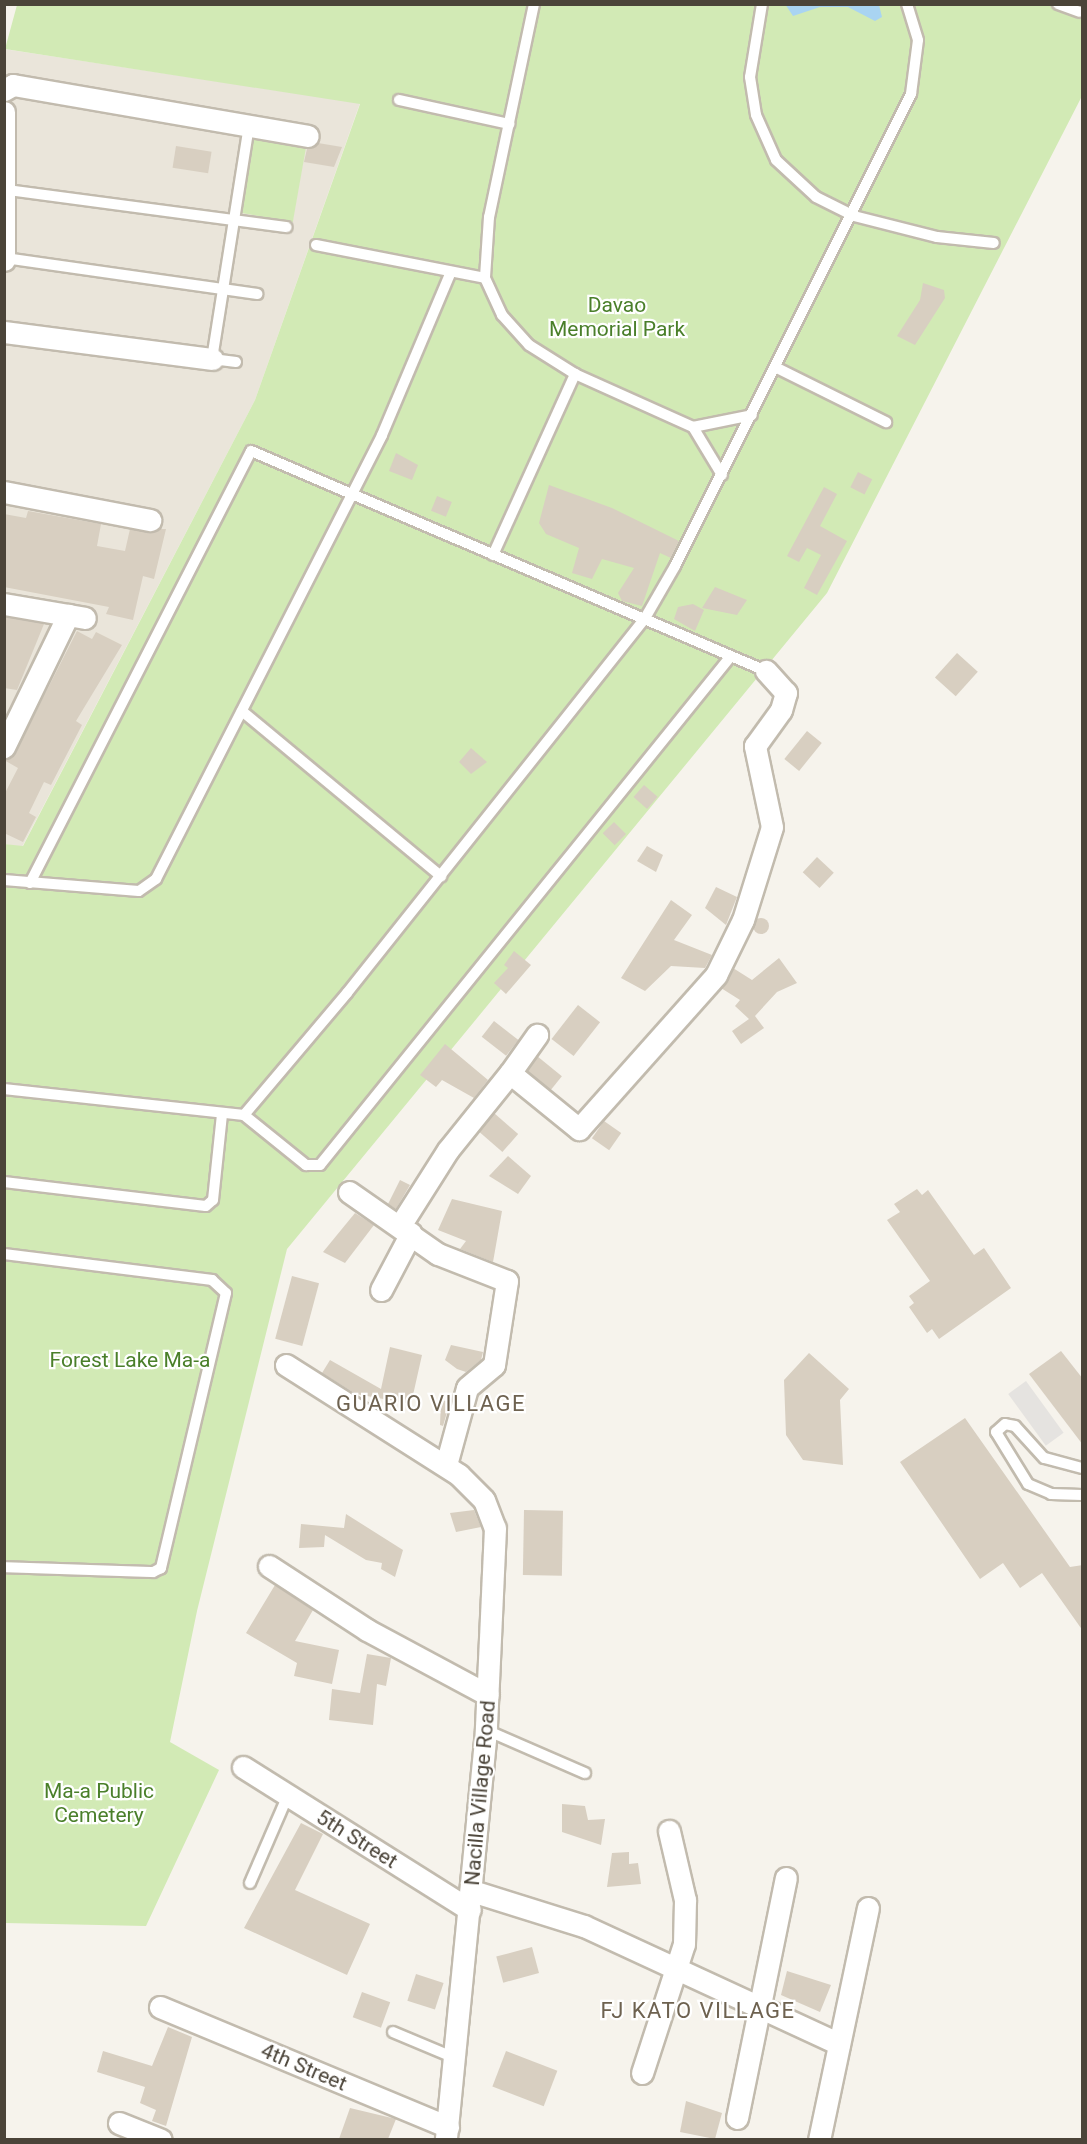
<!DOCTYPE html>
<style>
body{margin:0}
#map{position:relative;width:1087px;height:2144px;overflow:hidden;background:#f6f3ec;font-family:Roboto,sans-serif}
div>[style]{position:absolute}
[style*='--x']{left:calc(var(--x)*1px);top:calc(var(--y)*1px);width:calc(var(--w)*1px);rotate:calc(var(--a)*1deg)}
.residential>*{inset:0;background:#eae5da}
.green>*{inset:0;background:#d2eab5;transform-origin:0 0}
.parking>*{inset:0;background:#e5e3e0;transform-origin:0 0}
.water>*{inset:0;background:#a9d4f2}
.building>*{inset:0;background:#d8cfc1;transform-origin:0 0}
.round{border-radius:50%}
.roads{filter:drop-shadow(2px 0 #c2bbae) drop-shadow(-2px 0 #c2bbae) drop-shadow(0 2px #c2bbae) drop-shadow(0 -2px #c2bbae)}
.lane>*{height:10px;margin:-5px;padding:0 5px;transform-origin:5px;border-radius:5px;background:#fff}
.street>*{height:21px;margin:-10.5px;padding:0 10.5px;transform-origin:10.5px;border-radius:10.5px;background:#fff}
span{translate:-50% -50%;white-space:nowrap;text-align:center;line-height:1.15;-webkit-text-stroke:4.5px #fff;paint-order:stroke}
.park-label{font-size:21px;color:#4a7f2a}
.street-label{font-size:21px;color:#4b4439}
.neighbourhood-label{font-size:22px;color:#6e6250;letter-spacing:1.5px}
.frame{position:absolute;inset:0;border:6px solid #4b4439;pointer-events:none}
</style>
<div id="map">
<div class="residential">
<div style="clip-path:polygon(4px 49px,360px 103px,255px 400px,22px 847px,4px 844px)"></div>
</div>
<div class="green">
<div style="clip-path:polygon(17px 5px,1082px 5px,1082px 96px,827px 593px,287px 1249px,197px 1611px,170px 1742px,219px 1770px,146px 1926px,5px 1923px,4px 844px,23px 846px,255px 400px,360px 104px,5px 49px)"></div>
<div style="left:254px;top:137px;width:53px;height:77px;rotate:10deg"></div>
</div>
<div class="parking">
<div style="left:1026px;top:1381px;width:64px;height:22px;rotate:54deg"></div>
</div>
<div class="water">
<div style="clip-path:polygon(785px 4px,879px 5px,882px 17px,875px 21px,848px 7px,820px 7px,793px 16px)"></div>
</div>
<div class="building">
<div style="clip-path:polygon(318px 143px,342px 147px,334px 167px,304px 162px,307px 149px)"></div>
<div style="left:176px;top:146px;width:36px;height:22px;rotate:9deg"></div>
<div style="clip-path:polygon(923px 283px,944px 290px,945px 298px,915px 345px,897px 336px,920px 300px)"></div>
<div style="clip-path:polygon(396px 453px,418px 465px,412px 480px,389px 471px)"></div>
<div style="left:858px;top:472px;width:16px;height:17px;rotate:27deg"></div>
<div style="clip-path:polygon(549px 485px,612px 508px,679px 541px,671px 558px,660px 553px,642px 606px,622px 601px,618px 593px,634px 568px,602px 559px,592px 579px,572px 573px,579px 548px,546px 534px,539px 523px)"></div>
<div style="clip-path:polygon(824px 487px,837px 494px,820px 526px,847px 541px,817px 595px,804px 588px,821px 555px,807px 548px,799px 562px,787px 556px)"></div>
<div style="left:437px;top:496px;width:16px;height:16px;rotate:22deg"></div>
<div style="clip-path:polygon(28px 511px,101px 524px,97px 546px,125px 551px,130px 529px,166px 529px,154px 579px,143px 576px,133px 620px,106px 614px,109px 607px,4px 587px,4px 514px,26px 518px)"></div>
<div style="clip-path:polygon(715px 587px,747px 600px,737px 615px,702px 608px)"></div>
<div style="clip-path:polygon(693px 604px,704px 610px,695px 631px,674px 619px,678px 607px)"></div>
<div style="clip-path:polygon(4px 617px,44px 624px,17px 690px,4px 688px)"></div>
<div style="clip-path:polygon(77px 631px,92px 639px,96px 632px,122px 645px,76px 721px,82px 725px,51px 785px,44px 782px,29px 813px,36px 817px,23px 842px,4px 833px,4px 795px,18px 768px,4px 760px,15px 753px)"></div>
<div style="left:957px;top:653px;width:28px;height:33px;rotate:42deg"></div>
<div style="left:807px;top:731px;width:19px;height:36px;rotate:39deg"></div>
<div style="clip-path:polygon(471px 748px,487px 762px,471px 774px,459px 762px)"></div>
<div style="left:644px;top:785px;width:18px;height:16px;rotate:41deg"></div>
<div style="left:614px;top:822px;width:17px;height:16px;rotate:45deg"></div>
<div style="clip-path:polygon(647px 846px,663px 855px,656px 872px,637px 861px)"></div>
<div style="left:817px;top:857px;width:23px;height:21px;rotate:43deg"></div>
<div style="clip-path:polygon(716px 887px,737px 897px,726px 925px,705px 908px)"></div>
<div style="clip-path:polygon(671px 900px,692px 915px,674px 940px,712px 955px,705px 968px,671px 966px,645px 991px,621px 978px)"></div>
<div class="round" style="left:753px;top:918px;width:16px;height:16px"></div>
<div style="clip-path:polygon(514px 951px,531px 965px,506px 994px,494px 983px,508px 968px,504px 965px)"></div>
<div style="clip-path:polygon(779px 958px,797px 983px,777px 992px,755px 1016px,764px 1028px,741px 1044px,732px 1031px,749px 1019px,735px 1006px,740px 1000px,721px 988px,733px 968px,752px 980px)"></div>
<div style="left:578px;top:1005px;width:28px;height:43px;rotate:38deg"></div>
<div style="left:494px;top:1021px;width:31px;height:20px;rotate:38deg"></div>
<div style="clip-path:polygon(445px 1044px,488px 1080px,474px 1098px,442px 1080px,436px 1087px,420px 1075px)"></div>
<div style="left:537px;top:1056px;width:32px;height:18px;rotate:39deg"></div>
<div style="left:494px;top:1113px;width:32px;height:24px;rotate:41deg"></div>
<div style="left:604px;top:1121px;width:21px;height:21px;rotate:35deg"></div>
<div style="clip-path:polygon(508px 1156px,531px 1176px,518px 1194px,489px 1176px)"></div>
<div style="clip-path:polygon(400px 1180px,410px 1185px,396px 1209px,388px 1204px)"></div>
<div style="clip-path:polygon(917px 1189px,922px 1195px,928px 1190px,974px 1255px,984px 1248px,1011px 1288px,939px 1339px,932px 1329px,927px 1333px,909px 1307px,914px 1303px,909px 1296px,930px 1281px,887px 1220px,900px 1212px,894px 1204px)"></div>
<div style="clip-path:polygon(452px 1199px,502px 1211px,493px 1262px,460px 1249px,466px 1241px,438px 1230px)"></div>
<div style="clip-path:polygon(355px 1213px,374px 1225px,345px 1263px,323px 1252px)"></div>
<div style="left:292px;top:1276px;width:28px;height:65px;rotate:15deg"></div>
<div style="clip-path:polygon(451px 1345px,483px 1352px,481px 1360px,466px 1372px,457px 1369px,445px 1360px)"></div>
<div style="clip-path:polygon(390px 1347px,422px 1355px,411px 1404px,356px 1394px,322px 1373px,330px 1360px,381px 1389px)"></div>
<div style="clip-path:polygon(1061px 1351px,1083px 1379px,1083px 1445px,1029px 1374px)"></div>
<div style="clip-path:polygon(809px 1353px,849px 1389px,840px 1400px,843px 1465px,803px 1460px,786px 1435px,784px 1380px)"></div>
<div style="clip-path:polygon(441px 1400px,450px 1402px,443px 1426px,440px 1425px)"></div>
<div style="clip-path:polygon(965px 1418px,1070px 1567px,1083px 1565px,1083px 1631px,1042px 1573px,1020px 1588px,1003px 1563px,980px 1579px,900px 1462px)"></div>
<div style="clip-path:polygon(474px 1510px,481px 1527px,456px 1532px,450px 1513px)"></div>
<div style="left:524px;top:1510px;width:39px;height:65px;rotate:1deg"></div>
<div style="clip-path:polygon(346px 1514px,403px 1550px,395px 1577px,381px 1569px,382px 1563px,366px 1560px,325px 1535px,324px 1547px,299px 1548px,301px 1524px,344px 1528px)"></div>
<div style="clip-path:polygon(275px 1585px,313px 1610px,295px 1641px,339px 1650px,332px 1684px,294px 1676px,297px 1663px,246px 1633px)"></div>
<div style="clip-path:polygon(367px 1654px,391px 1658px,386px 1686px,377px 1684px,373px 1725px,329px 1720px,332px 1689px,360px 1693px)"></div>
<div style="clip-path:polygon(562px 1804px,585px 1806px,588px 1820px,605px 1819px,601px 1845px,562px 1832px)"></div>
<div style="clip-path:polygon(301px 1823px,323px 1834px,295px 1890px,370px 1924px,347px 1975px,244px 1928px)"></div>
<div style="clip-path:polygon(629px 1852px,629px 1864px,638px 1863px,641px 1884px,607px 1887px,612px 1853px)"></div>
<div style="left:532px;top:1947px;width:27px;height:37px;rotate:75deg"></div>
<div style="clip-path:polygon(787px 1971px,831px 1985px,820px 2012px,781px 1995px)"></div>
<div style="left:416px;top:1974px;width:29px;height:28px;rotate:18deg"></div>
<div style="left:362px;top:1992px;width:30px;height:27px;rotate:20deg"></div>
<div style="clip-path:polygon(168px 2027px,192px 2037px,166px 2126px,152px 2121px,156px 2110px,140px 2103px,145px 2087px,97px 2072px,103px 2051px,152px 2066px)"></div>
<div style="left:506px;top:2051px;width:55px;height:38px;rotate:21deg"></div>
<div style="clip-path:polygon(686px 2101px,722px 2113px,715px 2139px,680px 2132px)"></div>
<div style="clip-path:polygon(350px 2108px,396px 2119px,388px 2139px,339px 2139px)"></div>
</div>
<div class="roads">
<div class="lane">
<div style="--x:534;--y:4;--w:218;--a:101.9"></div>
<div style="--x:489;--y:217;--w:61;--a:93.8"></div>
<div style="--x:485;--y:278;--w:41;--a:65.3"></div>
<div style="--x:502;--y:315;--w:40;--a:48"></div>
<div style="--x:529;--y:345;--w:54;--a:32.2"></div>
<div style="--x:575;--y:374;--w:129;--a:24.2"></div>
<div style="--x:693;--y:427;--w:56;--a:58.9"></div>
<div style="--x:762;--y:4;--w:74;--a:99.3"></div>
<div style="--x:750;--y:77;--w:38;--a:81"></div>
<div style="--x:756;--y:115;--w:49;--a:66"></div>
<div style="--x:776;--y:160;--w:54;--a:42.8"></div>
<div style="--x:816;--y:197;--w:42;--a:26.6"></div>
<div style="--x:854;--y:216;--w:86;--a:14.2"></div>
<div style="--x:937;--y:237;--w:57;--a:6"></div>
<div style="--x:1058;--y:4;--w:23;--a:20"></div>
<div style="--x:399;--y:100;--w:113;--a:12.3"></div>
<div style="--x:8;--y:190;--w:281;--a:7.6"></div>
<div style="--x:316;--y:245;--w:172;--a:11"></div>
<div style="--x:5;--y:258;--w:255;--a:8.1"></div>
<div style="--x:236;--y:362;--w:24;--a:-173"></div>
<div style="--x:212;--y:359;--w:236;--a:-81"></div>
<div style="--x:777;--y:368;--w:122;--a:26.4"></div>
<div style="--x:693;--y:427;--w:60;--a:-11.5"></div>
<div style="--x:493;--y:555;--w:199;--a:-65.6"></div>
<div style="--x:242;--y:711;--w:259;--a:39.7"></div>
<div style="--x:4;--y:880;--w:135;--a:4.7"></div>
<div style="--x:139;--y:891;--w:21;--a:-35"></div>
<div style="--x:156;--y:879;--w:498;--a:-63"></div>
<div style="--x:382;--y:435;--w:177;--a:-67.1"></div>
<div style="--x:30;--y:883;--w:485;--a:-62.9"></div>
<div style="--x:251;--y:451;--w:560;--a:23.13"></div>
<div style="--x:4;--y:1089;--w:241;--a:6.2"></div>
<div style="--x:244;--y:1115;--w:160;--a:-49.8"></div>
<div style="--x:347;--y:993;--w:477;--a:-51.5"></div>
<div style="--x:644;--y:620;--w:62;--a:-60.1"></div>
<div style="--x:675;--y:566;--w:528;--a:-63.43"></div>
<div style="--x:911;--y:94;--w:54;--a:-82.6"></div>
<div style="--x:918;--y:40;--w:38;--a:-107"></div>
<div style="--x:244;--y:1115;--w:80;--a:38.9"></div>
<div style="--x:306;--y:1165;--w:14;--a:0"></div>
<div style="--x:320;--y:1165;--w:654;--a:-51.08"></div>
<div style="--x:4;--y:1182;--w:203;--a:6.8"></div>
<div style="--x:206;--y:1206;--w:9;--a:-41"></div>
<div style="--x:213;--y:1200;--w:85;--a:-84"></div>
<div style="--x:4;--y:1254;--w:210;--a:7.1"></div>
<div style="--x:212;--y:1280;--w:19;--a:43"></div>
<div style="--x:226;--y:1293;--w:283;--a:103.3"></div>
<div style="--x:161;--y:1568;--w:9;--a:153"></div>
<div style="--x:153;--y:1572;--w:149;--a:-178.1"></div>
<div style="--x:1082;--y:1468;--w:39;--a:-165"></div>
<div style="--x:1044;--y:1458;--w:43;--a:-132.2"></div>
<div style="--x:1015;--y:1426;--w:10;--a:-169"></div>
<div style="--x:1005;--y:1424;--w:12;--a:138"></div>
<div style="--x:996;--y:1432;--w:61;--a:58.4"></div>
<div style="--x:1028;--y:1484;--w:25;--a:23"></div>
<div style="--x:1051;--y:1494;--w:31;--a:2"></div>
<div style="--x:486;--y:1730;--w:108;--a:23.5"></div>
<div style="--x:250;--y:1883;--w:96;--a:-66.6"></div>
<div style="--x:393;--y:2032;--w:67;--a:22.8"></div>
</div>
<div class="street">
<div style="--x:4;--y:90;--w:10;--a:-29"></div>
<div style="--x:13;--y:85;--w:299;--a:9.8"></div>
<div style="--x:4;--y:112;--w:148;--a:90"></div>
<div style="--x:4;--y:332;--w:210;--a:7.4"></div>
<div style="--x:4;--y:492;--w:149;--a:10.9"></div>
<div style="--x:4;--y:604;--w:82;--a:9.8"></div>
<div style="--x:4;--y:747;--w:147;--a:-64.1"></div>
<div style="--x:510;--y:1073;--w:47;--a:-54.6"></div>
<div style="--x:349;--y:1192;--w:108;--a:34.9"></div>
<div style="--x:438;--y:1254;--w:74;--a:21.4"></div>
<div style="--x:507;--y:1281;--w:85;--a:98.8"></div>
<div style="--x:494;--y:1365;--w:35;--a:140"></div>
<div style="--x:467;--y:1388;--w:80;--a:105.3"></div>
<div style="--x:401;--y:1224;--w:88;--a:-57.6"></div>
<div style="--x:448;--y:1150;--w:99;--a:-51.2"></div>
<div style="--x:510;--y:1073;--w:89;--a:39.1"></div>
<div style="--x:579;--y:1129;--w:206;--a:-48.3"></div>
<div style="--x:716;--y:975;--w:61;--a:-63.9"></div>
<div style="--x:743;--y:920;--w:97;--a:-72.7"></div>
<div style="--x:772;--y:827;--w:83;--a:-101.9"></div>
<div style="--x:755;--y:746;--w:44;--a:-54.2"></div>
<div style="--x:781;--y:710;--w:18;--a:-74"></div>
<div style="--x:786;--y:693;--w:30;--a:-132"></div>
<div style="--x:381;--y:1290;--w:64;--a:-62.2"></div>
<div style="--x:286;--y:1365;--w:205;--a:32.4"></div>
<div style="--x:459;--y:1475;--w:35;--a:45"></div>
<div style="--x:484;--y:1500;--w:30;--a:69"></div>
<div style="--x:495;--y:1528;--w:202;--a:92.6"></div>
<div style="--x:486;--y:1730;--w:412;--a:95.6"></div>
<div style="--x:269;--y:1566;--w:117;--a:33.1"></div>
<div style="--x:367;--y:1630;--w:137;--a:28.2"></div>
<div style="--x:243;--y:1767;--w:268;--a:32.2"></div>
<div style="--x:472;--y:1891;--w:117;--a:17.4"></div>
<div style="--x:584;--y:1926;--w:281;--a:24.8"></div>
<div style="--x:160;--y:2007;--w:312;--a:22.6"></div>
<div style="--x:642;--y:2073;--w:136;--a:-72"></div>
<div style="--x:684;--y:1944;--w:44;--a:-88.7"></div>
<div style="--x:685;--y:1900;--w:71;--a:-103.1"></div>
<div style="--x:737;--y:2118;--w:245;--a:-78.5"></div>
<div style="--x:119;--y:2123;--w:45;--a:22"></div>
<div style="--x:819;--y:2140;--w:237;--a:-78.1"></div>
</div>
</div>
<div class="park-label">
<span style="left:617px;top:317px">Davao<br>Memorial Park</span>
<span style="left:130px;top:1360px">Forest Lake Ma-a</span>
<span style="left:99px;top:1803px">Ma-a Public<br>Cemetery</span>
</div>
<div class="street-label">
<span style="left:480px;top:1793px;rotate:-85deg">Nacilla Village Road</span>
<span style="left:357px;top:1839px;rotate:32deg">5th Street</span>
<span style="left:304px;top:2067px;rotate:23deg">4th Street</span>
</div>
<div class="neighbourhood-label">
<span style="left:431px;top:1404px">GUARIO VILLAGE</span>
<span style="left:698px;top:2011px">FJ KATO VILLAGE</span>
</div>
<div class="frame"></div>
</div>
